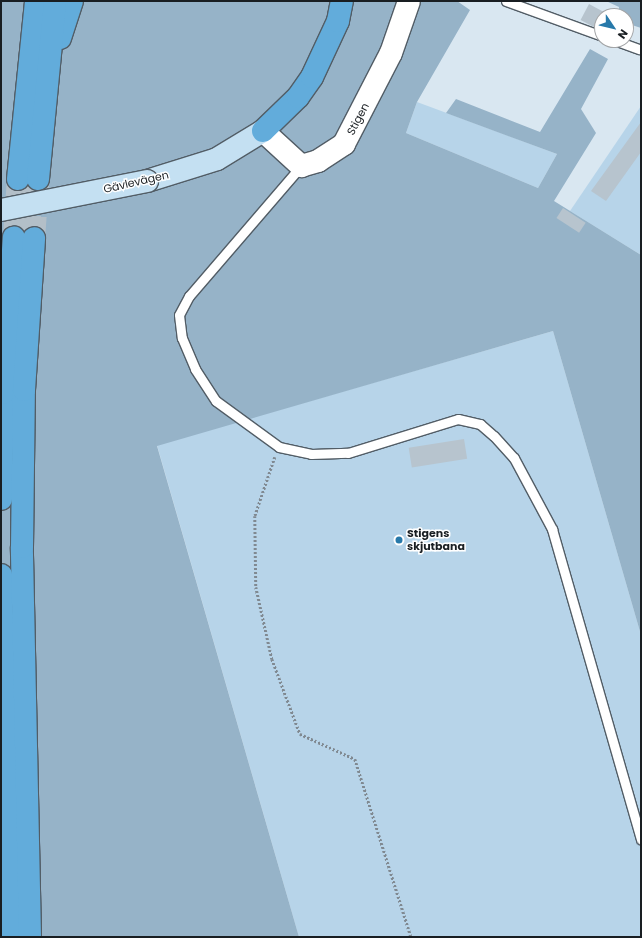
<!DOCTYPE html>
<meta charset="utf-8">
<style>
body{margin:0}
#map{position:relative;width:642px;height:938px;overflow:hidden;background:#d9e7f1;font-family:Poppins,sans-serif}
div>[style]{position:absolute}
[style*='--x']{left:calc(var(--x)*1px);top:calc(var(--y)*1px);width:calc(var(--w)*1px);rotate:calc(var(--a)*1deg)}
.green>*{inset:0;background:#b7d4e9}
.forest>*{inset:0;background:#96b3c8}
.building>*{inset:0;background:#b7c4ce;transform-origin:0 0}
.trunk-tunnel>*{height:22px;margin-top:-11px;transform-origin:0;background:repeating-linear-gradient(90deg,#b3bfc8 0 22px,transparent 0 33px)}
.path>*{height:2.5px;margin-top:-1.25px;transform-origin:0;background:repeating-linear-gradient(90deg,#808991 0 2px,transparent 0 4px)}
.roads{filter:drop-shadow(1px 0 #525d66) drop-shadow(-1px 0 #525d66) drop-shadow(0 1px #525d66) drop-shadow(0 -1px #525d66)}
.service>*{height:9px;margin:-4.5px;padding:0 4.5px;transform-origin:4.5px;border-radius:4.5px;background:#fff}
.tertiary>*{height:22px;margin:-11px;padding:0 11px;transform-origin:11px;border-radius:11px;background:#fff}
.secondary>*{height:22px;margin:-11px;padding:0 11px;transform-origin:11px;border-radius:11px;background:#c4e0f2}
.trunk>*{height:22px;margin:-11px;padding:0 11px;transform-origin:11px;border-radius:11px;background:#62acdb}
.bridges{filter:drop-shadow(1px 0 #525d66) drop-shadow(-1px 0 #525d66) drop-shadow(0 1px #525d66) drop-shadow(0 -1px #525d66)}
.secondary-bridge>*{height:22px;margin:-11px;padding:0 11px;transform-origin:11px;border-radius:11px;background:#c4e0f2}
.dots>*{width:11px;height:11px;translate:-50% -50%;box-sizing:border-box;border:2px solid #fff;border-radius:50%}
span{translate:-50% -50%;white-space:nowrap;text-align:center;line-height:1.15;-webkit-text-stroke:3px #fff;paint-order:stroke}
.street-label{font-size:11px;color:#191e22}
.poi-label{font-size:11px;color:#191e22;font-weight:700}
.left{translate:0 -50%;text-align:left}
.frame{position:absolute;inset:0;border:2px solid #191e22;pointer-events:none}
.north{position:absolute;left:594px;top:8px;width:40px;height:40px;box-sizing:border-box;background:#fff;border:1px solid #a3a5a7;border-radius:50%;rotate:125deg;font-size:11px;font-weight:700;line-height:16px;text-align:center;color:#191e22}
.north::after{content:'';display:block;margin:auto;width:14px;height:18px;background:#2779aa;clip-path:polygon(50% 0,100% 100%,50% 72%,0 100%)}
</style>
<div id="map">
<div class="green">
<div style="clip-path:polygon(417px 102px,557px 154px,538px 188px,406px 133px)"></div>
<div style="clip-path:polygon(641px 106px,641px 255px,570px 211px)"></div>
<div style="clip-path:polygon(553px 331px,641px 635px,641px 937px,299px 937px,157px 445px)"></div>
</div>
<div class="forest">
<div style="clip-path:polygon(1px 1px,457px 1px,470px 10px,417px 102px,406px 133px,538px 188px,557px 154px,446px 113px,456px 99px,540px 132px,590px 49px,608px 59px,581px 109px,596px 133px,554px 201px,641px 255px,641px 635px,553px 331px,157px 446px,299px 937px,1px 937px)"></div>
<div style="clip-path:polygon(606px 1px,641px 1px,641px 28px,626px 23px,626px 16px,618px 16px,619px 7px)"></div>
</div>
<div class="building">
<div style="left:589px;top:4px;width:19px;height:18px;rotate:28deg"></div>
<div style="clip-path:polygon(641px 122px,641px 152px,606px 201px,591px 191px)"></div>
<div style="left:563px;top:208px;width:27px;height:12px;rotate:33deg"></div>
<div style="left:464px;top:439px;width:20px;height:56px;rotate:81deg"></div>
</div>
<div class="trunk-tunnel">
<div style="--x:14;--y:237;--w:58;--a:-86.1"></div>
<div style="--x:34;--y:238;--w:53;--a:-85.7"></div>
</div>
<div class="path">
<div style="--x:275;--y:457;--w:62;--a:108.7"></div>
<div style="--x:255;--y:516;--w:71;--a:89.2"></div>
<div style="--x:256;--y:587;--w:74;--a:77.5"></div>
<div style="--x:272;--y:659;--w:80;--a:69.5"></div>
<div style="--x:300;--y:734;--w:60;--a:24.4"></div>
<div style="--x:355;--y:759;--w:187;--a:72.5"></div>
</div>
<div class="roads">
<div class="service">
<div style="--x:506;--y:1;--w:102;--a:20"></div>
<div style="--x:614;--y:40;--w:27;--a:20"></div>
<div style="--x:301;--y:166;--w:172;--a:130.7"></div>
<div style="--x:189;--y:296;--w:21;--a:118"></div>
<div style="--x:179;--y:315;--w:23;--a:83"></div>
<div style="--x:182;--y:338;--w:34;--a:67"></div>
<div style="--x:195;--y:369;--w:38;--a:57"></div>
<div style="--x:216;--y:401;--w:78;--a:36.1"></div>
<div style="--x:279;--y:447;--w:33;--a:12"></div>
<div style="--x:311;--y:454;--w:37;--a:-2"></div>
<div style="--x:348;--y:453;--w:115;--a:-17.2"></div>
<div style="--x:458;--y:419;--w:23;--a:13"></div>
<div style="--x:480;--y:424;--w:18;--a:41"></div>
<div style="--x:494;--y:436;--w:30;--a:48"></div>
<div style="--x:514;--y:458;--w:81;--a:61.8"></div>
<div style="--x:552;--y:529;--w:323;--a:74"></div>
</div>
<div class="tertiary">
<div style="--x:263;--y:131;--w:52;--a:42.6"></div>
<div style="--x:301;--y:166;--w:18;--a:-16"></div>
<div style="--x:318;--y:161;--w:31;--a:-33"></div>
<div style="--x:344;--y:144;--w:102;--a:-62.7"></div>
<div style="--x:391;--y:53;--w:55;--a:-70.9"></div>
</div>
<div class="secondary">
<div style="--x:147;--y:181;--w:73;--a:-17.4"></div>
<div style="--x:217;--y:159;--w:54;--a:-31.3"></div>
</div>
<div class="trunk">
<div style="--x:60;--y:38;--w:39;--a:-72"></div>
<div style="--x:263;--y:131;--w:49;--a:-44.2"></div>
<div style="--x:298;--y:97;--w:24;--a:-55"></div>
<div style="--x:312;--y:77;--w:62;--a:-65.1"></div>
<div style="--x:338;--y:21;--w:20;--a:-79"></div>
<div style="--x:18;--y:179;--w:179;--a:-84.2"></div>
<div style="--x:38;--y:179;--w:179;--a:-84.5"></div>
<div style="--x:1;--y:499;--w:106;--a:-88.9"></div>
<div style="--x:3;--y:393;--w:156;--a:-86"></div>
<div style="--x:1;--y:575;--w:362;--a:88.6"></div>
<div style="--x:30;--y:937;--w:390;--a:-91.2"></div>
<div style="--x:22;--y:547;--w:157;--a:-89.3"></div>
<div style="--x:24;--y:390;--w:152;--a:-86.2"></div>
</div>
</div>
<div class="bridges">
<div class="secondary-bridge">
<div style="--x:1;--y:210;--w:149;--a:-11.2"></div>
</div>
</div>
<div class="dots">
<div style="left:399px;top:540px;background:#2779aa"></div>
</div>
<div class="street-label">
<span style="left:358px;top:119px;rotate:-62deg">Stigen</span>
<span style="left:136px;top:182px;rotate:-13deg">Gävlevägen</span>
</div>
<div class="poi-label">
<span class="left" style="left:407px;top:540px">Stigens<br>skjutbana</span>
</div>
<div class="frame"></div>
<div class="north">N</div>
</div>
